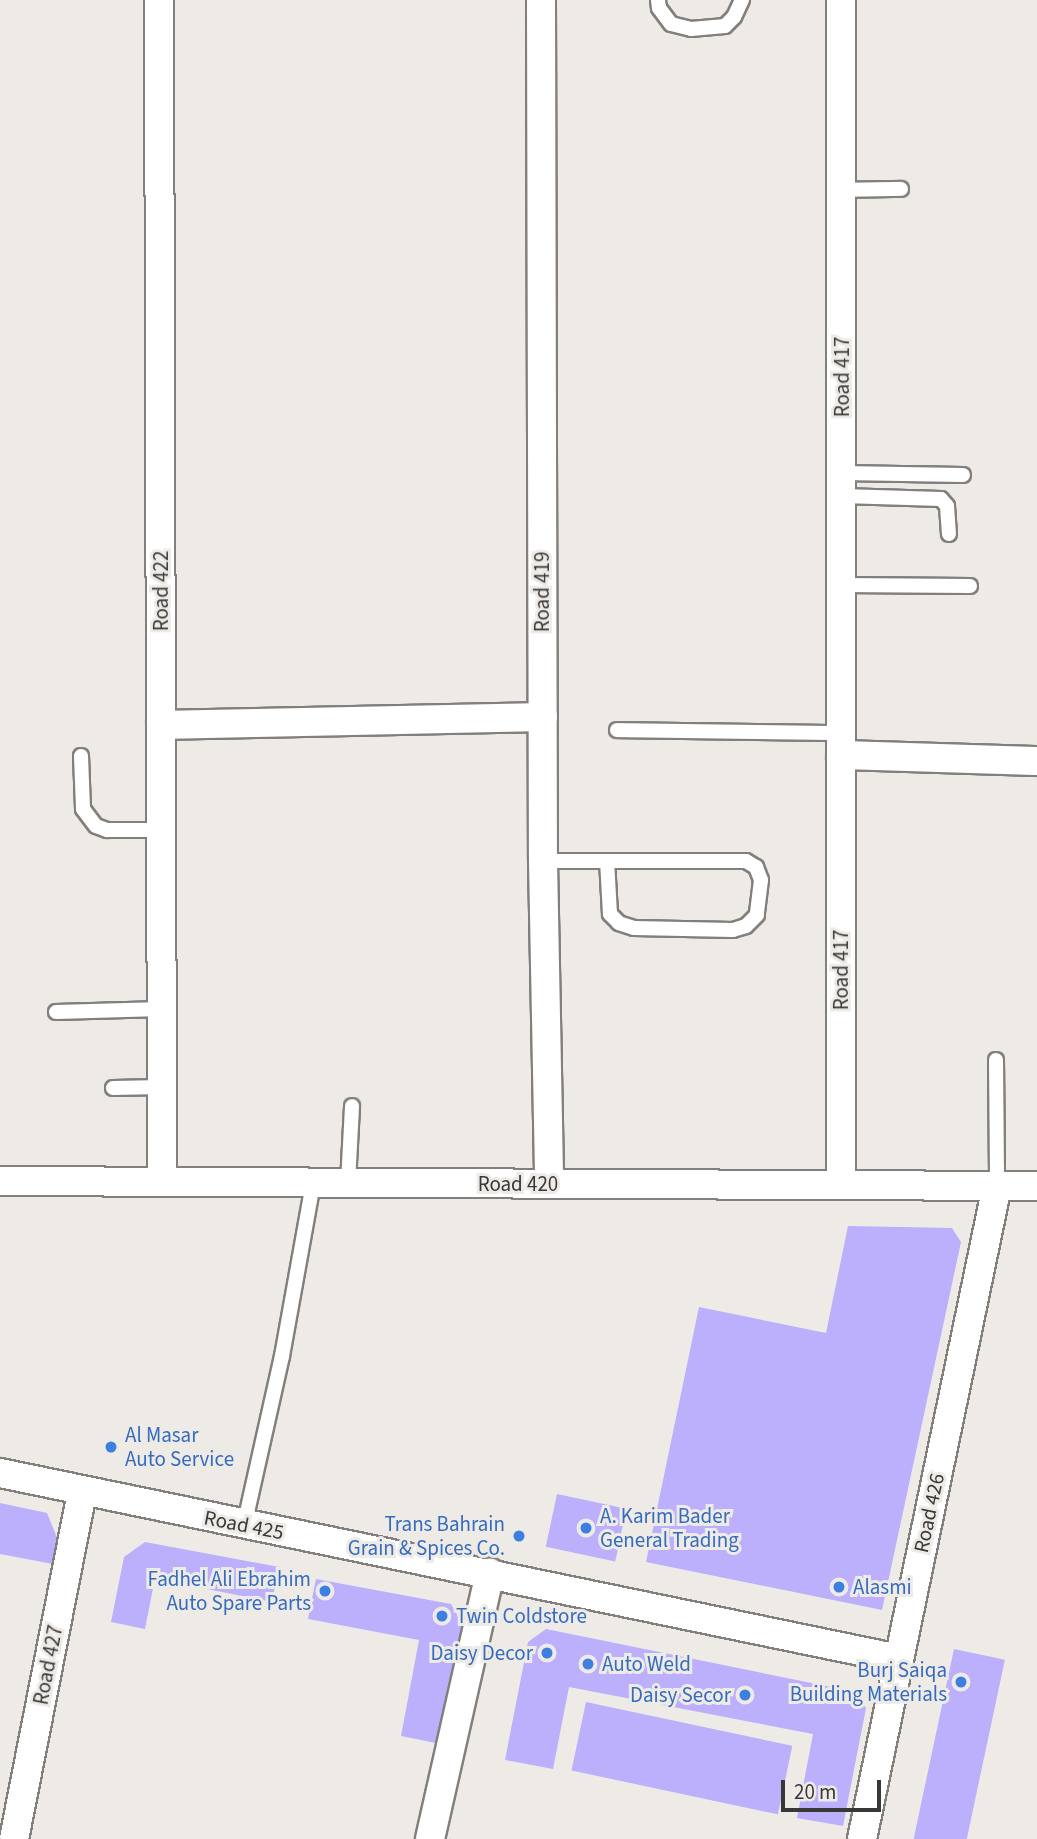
<!DOCTYPE html>
<style>
body{margin:0}
#map{position:relative;width:1037px;height:1839px;overflow:hidden;background:#eeebe7;font-family:"Source Sans 3",sans-serif}
div>[style]{position:absolute}
[style*='--x']{left:calc(var(--x)*1px);top:calc(var(--y)*1px);width:calc(var(--w)*1px);rotate:calc(var(--a)*1deg)}
.building>*{inset:0;background:#bcaffc;transform-origin:0 0}
.roads{filter:drop-shadow(2px 0 #827f7c) drop-shadow(-2px 0 #827f7c) drop-shadow(0 2px #827f7c) drop-shadow(0 -2px #827f7c)}
.lane>*{height:14px;margin:-7px;padding:0 7px;transform-origin:7px;border-radius:7px;background:#fff}
.street>*{height:28px;margin:-14px;padding:0 14px;transform-origin:14px;border-radius:14px;background:#fff}
.dots>*{width:19px;height:19px;translate:-50% -50%;box-sizing:border-box;border:4px solid #eeebe7;border-radius:50%}
span{translate:-50% -50%;white-space:nowrap;text-align:center;line-height:1.15;-webkit-text-stroke:6px #eeebe7;paint-order:stroke}
.street-label{font-size:21px;color:#393837}
.shop-label{font-size:21px;color:#366cbe}
.left{translate:0 -50%;text-align:left}
.right{translate:-100% -50%;text-align:right}
.scale{position:absolute;left:781px;top:1780px;width:100px;height:32px;box-sizing:border-box;border:4px solid #393837;border-top:0;padding-left:9px;font-size:21px;line-height:24px;white-space:nowrap;color:#393837;-webkit-text-stroke:5px #eeebe7;paint-order:stroke}
</style>
<div id="map">
<div class="building">
<div style="clip-path:polygon(848px 1226px,952px 1228px,961px 1242px,882px 1610px,646px 1562px,699px 1307px,826px 1333px)"></div>
<div style="left:557px;top:1494px;width:71px;height:54px;rotate:12deg"></div>
<div style="clip-path:polygon(0 1503px,47px 1513px,58px 1540px,53px 1564px,0 1554px)"></div>
<div style="clip-path:polygon(145px 1542px,279px 1567px,272px 1602px,177px 1583px,178px 1578px,156px 1573px,145px 1629px,111px 1622px,124px 1557px)"></div>
<div style="clip-path:polygon(316px 1579px,451px 1604px,464px 1627px,441px 1744px,401px 1736px,419px 1640px,308px 1619px)"></div>
<div style="clip-path:polygon(546px 1629px,851px 1691px,866px 1708px,843px 1826px,797px 1818px,813px 1734px,569px 1687px,553px 1769px,505px 1760px,528px 1642px)"></div>
<div style="left:954px;top:1649px;width:52px;height:194px;rotate:12deg"></div>
<div style="left:586px;top:1702px;width:211px;height:70px;rotate:12deg"></div>
</div>
<div class="roads">
<div class="lane">
<div style="--x:658;--y:0;--w:8;--a:83"></div>
<div style="--x:659;--y:8;--w:20;--a:53"></div>
<div style="--x:671;--y:24;--w:21;--a:14"></div>
<div style="--x:691;--y:29;--w:34;--a:-5"></div>
<div style="--x:725;--y:26;--w:13;--a:-45"></div>
<div style="--x:734;--y:17;--w:19;--a:-65"></div>
<div style="--x:842;--y:190;--w:59;--a:-1"></div>
<div style="--x:841;--y:473;--w:122;--a:0.9"></div>
<div style="--x:842;--y:496;--w:99;--a:1.7"></div>
<div style="--x:941;--y:499;--w:9;--a:49"></div>
<div style="--x:947;--y:506;--w:28;--a:86"></div>
<div style="--x:841;--y:585;--w:129;--a:0.4"></div>
<div style="--x:617;--y:730;--w:224;--a:0.8"></div>
<div style="--x:81;--y:756;--w:53;--a:87.8"></div>
<div style="--x:83;--y:809;--w:21;--a:53"></div>
<div style="--x:96;--y:826;--w:12;--a:20"></div>
<div style="--x:107;--y:830;--w:54;--a:0"></div>
<div style="--x:543;--y:861;--w:203;--a:0"></div>
<div style="--x:746;--y:861;--w:12;--a:31"></div>
<div style="--x:756;--y:867;--w:14;--a:69"></div>
<div style="--x:761;--y:880;--w:35;--a:97"></div>
<div style="--x:757;--y:915;--w:16;--a:135"></div>
<div style="--x:746;--y:926;--w:14;--a:163"></div>
<div style="--x:733;--y:930;--w:99;--a:-178.8"></div>
<div style="--x:634;--y:928;--w:16;--a:-162"></div>
<div style="--x:619;--y:923;--w:13;--a:-135"></div>
<div style="--x:610;--y:914;--w:53;--a:-93.2"></div>
<div style="--x:56;--y:1012;--w:106;--a:-1.6"></div>
<div style="--x:996;--y:1060;--w:126;--a:89.5"></div>
<div style="--x:113;--y:1088;--w:49;--a:-1.2"></div>
<div style="--x:348;--y:1183;--w:77;--a:-87"></div>
<div style="--x:244;--y:1526;--w:174;--a:-77.4"></div>
<div style="--x:282;--y:1356;--w:176;--a:-79.8"></div>
</div>
<div class="street">
<div style="--x:159;--y:0;--w:1182;--a:89.85"></div>
<div style="--x:541;--y:0;--w:861;--a:89.87"></div>
<div style="--x:543;--y:861;--w:323;--a:88.9"></div>
<div style="--x:161;--y:725;--w:382;--a:-1.2"></div>
<div style="--x:841;--y:755;--w:196;--a:1.8"></div>
<div style="--x:0;--y:1181;--w:1037;--a:0.28"></div>
<div style="--x:841;--y:1185;--w:1185;--a:-90"></div>
<div style="--x:0;--y:1473;--w:918;--a:11.69"></div>
<div style="--x:14;--y:1839;--w:354;--a:-78.9"></div>
<div style="--x:430;--y:1839;--w:273;--a:-77.3"></div>
<div style="--x:862;--y:1839;--w:667;--a:-78.32"></div>
</div>
</div>
<div class="dots">
<div style="left:111px;top:1447px;background:#3f7fe0"></div>
<div style="left:586px;top:1528px;background:#3f7fe0"></div>
<div style="left:519px;top:1536px;background:#3f7fe0"></div>
<div style="left:839px;top:1587px;background:#3f7fe0"></div>
<div style="left:325px;top:1591px;background:#3f7fe0"></div>
<div style="left:442px;top:1616px;background:#3f7fe0"></div>
<div style="left:547px;top:1653px;background:#3f7fe0"></div>
<div style="left:588px;top:1664px;background:#3f7fe0"></div>
<div style="left:961px;top:1682px;background:#3f7fe0"></div>
<div style="left:745px;top:1695px;background:#3f7fe0"></div>
</div>
<div class="street-label">
<span style="left:842px;top:377px;rotate:-90deg">Road 417</span>
<span style="left:161px;top:591px;rotate:-90deg">Road 422</span>
<span style="left:542px;top:592px;rotate:-90deg">Road 419</span>
<span style="left:841px;top:970px;rotate:-90deg">Road 417</span>
<span style="left:518px;top:1184px">Road 420</span>
<span style="left:929px;top:1513px;rotate:-78deg">Road 426</span>
<span style="left:244px;top:1525px;rotate:11deg">Road 425</span>
<span style="left:48px;top:1665px;rotate:-79deg">Road 427</span>
</div>
<div class="shop-label">
<span class="left" style="left:125px;top:1447px">Al Masar<br>Auto Service</span>
<span class="left" style="left:600px;top:1528px">A. Karim Bader<br>General Trading</span>
<span class="right" style="left:505px;top:1536px">Trans Bahrain<br>Grain &amp; Spices Co.</span>
<span class="right" style="left:311px;top:1591px">Fadhel Ali Ebrahim<br>Auto Spare Parts</span>
<span class="left" style="left:853px;top:1587px">Alasmi</span>
<span class="left" style="left:456px;top:1616px">Twin Coldstore</span>
<span class="right" style="left:533px;top:1653px">Daisy Decor</span>
<span class="left" style="left:602px;top:1664px">Auto Weld</span>
<span class="right" style="left:947px;top:1682px">Burj Saiqa<br>Building Materials</span>
<span class="right" style="left:731px;top:1695px">Daisy Secor</span>
</div>
<div class="scale">20 m</div>
</div>
